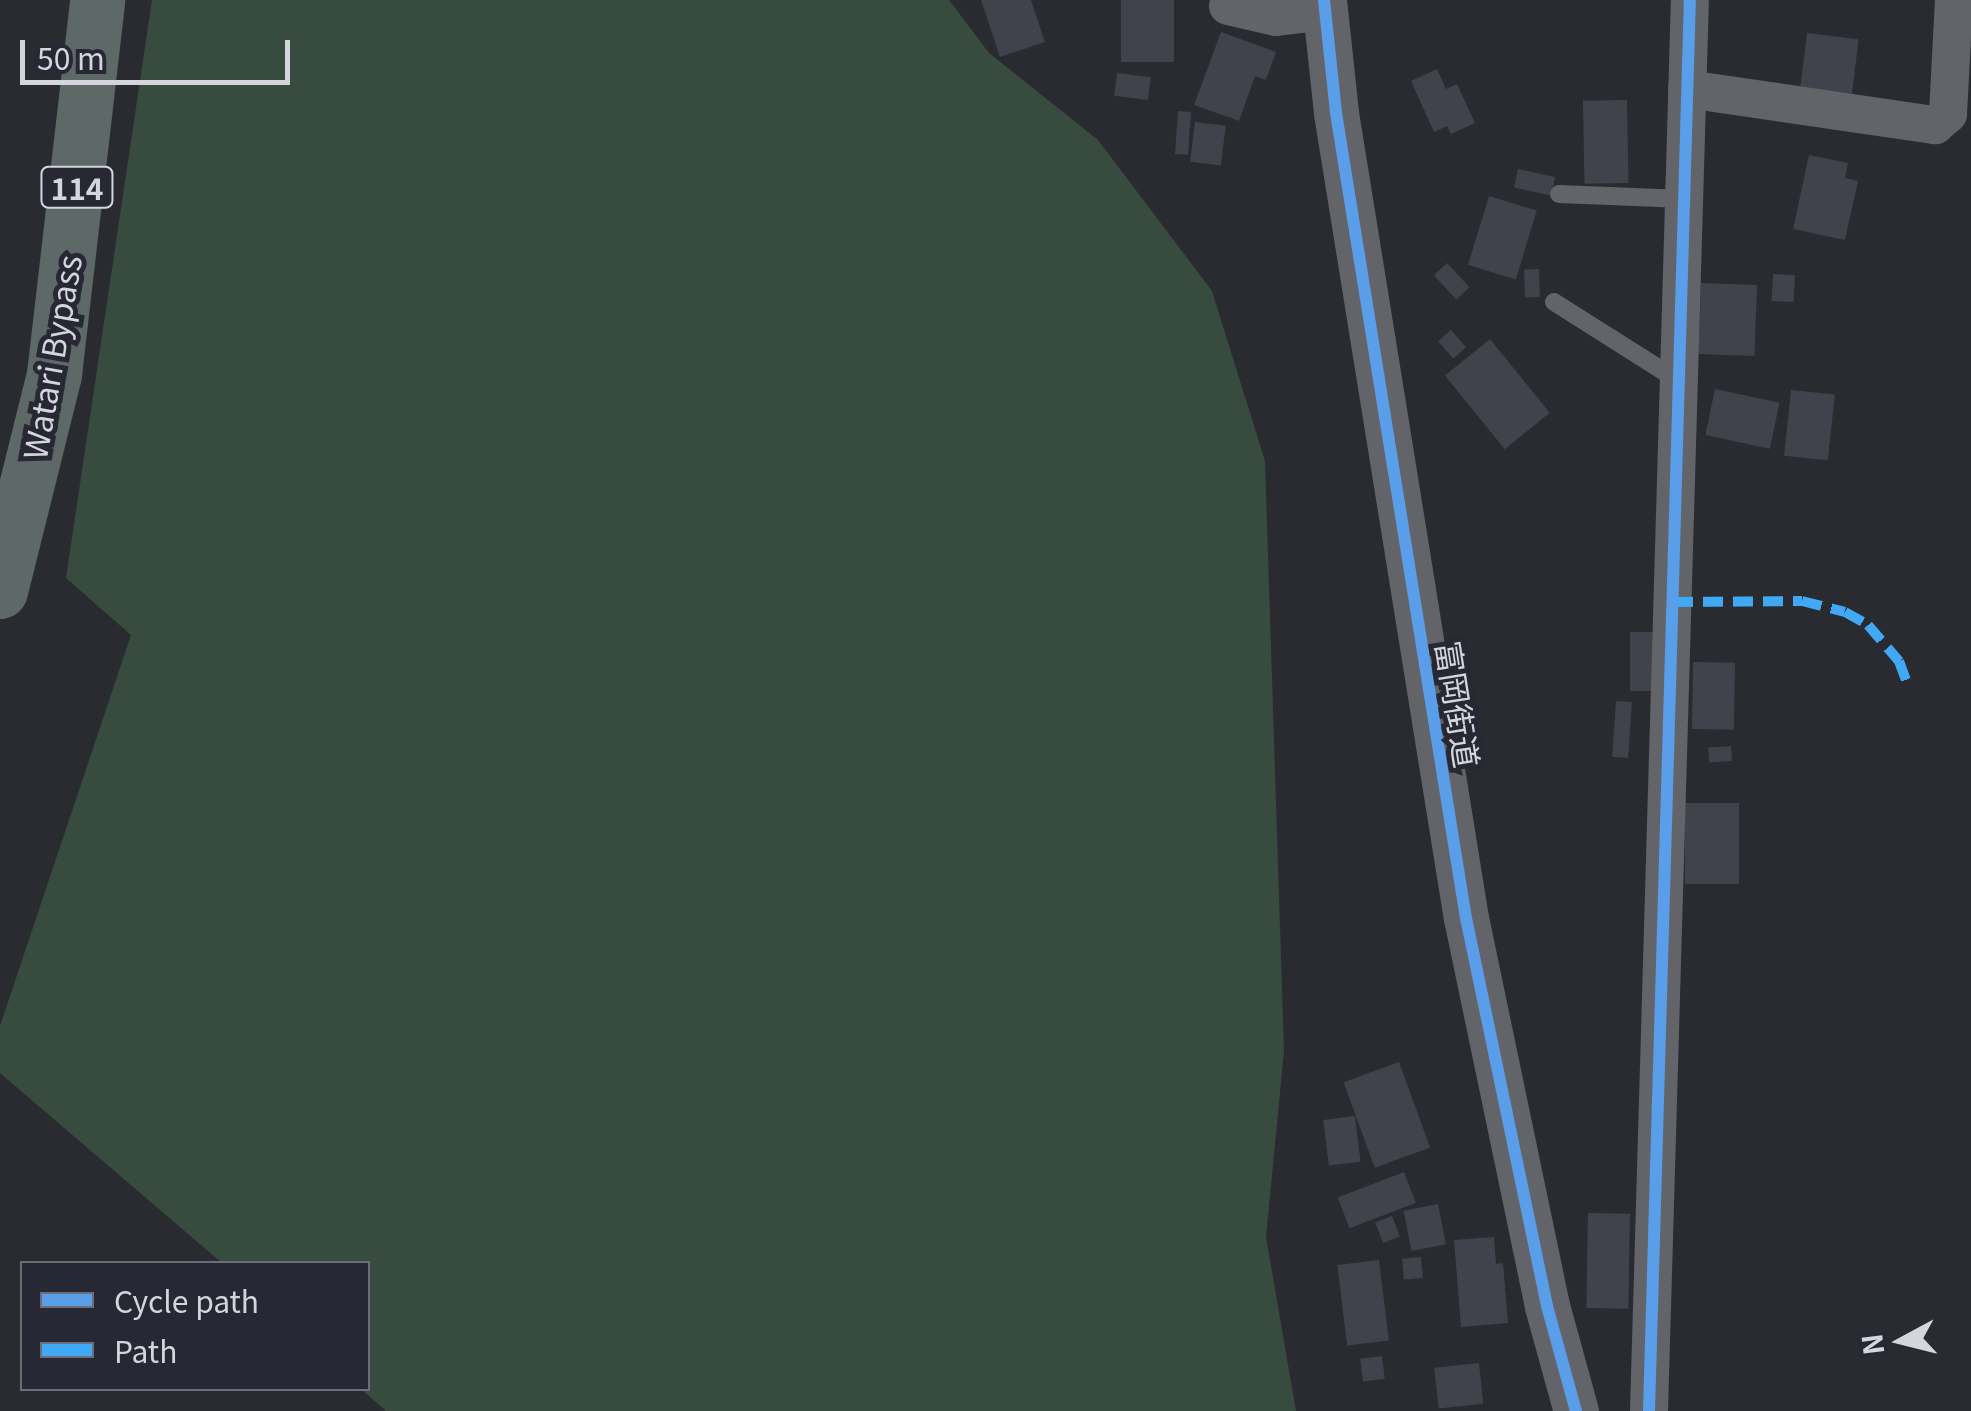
<!DOCTYPE html>
<meta charset="utf-8">
<style>
body{margin:0}
#map{position:relative;width:1971px;height:1411px;overflow:hidden;background:#2a2b31;font-family:Georgia,"Noto Sans JP",serif}
div>[style]{position:absolute}
[style*='--x']{left:calc(var(--x)*1px);top:calc(var(--y)*1px);width:calc(var(--w)*1px);rotate:calc(var(--a)*1deg)}
.green>*{inset:0;background:#384b3f}
.building>*{inset:0;background:#41424b;transform-origin:0 0}
.service>*{height:18px;margin:-9px;padding:0 9px;transform-origin:9px;border-radius:9px;background:#636469}
.minor>*{height:38px;margin:-19px;padding:0 19px;transform-origin:19px;border-radius:19px;background:#636469}
.tertiary>*{height:45px;margin:-22.5px;padding:0 22.5px;transform-origin:22.5px;border-radius:22.5px;background:#636469}
.trunk>*{height:55px;margin:-27.5px;padding:0 27.5px;transform-origin:27.5px;border-radius:27.5px;background:#5e6866}
.quiet>*{height:10px;margin-top:-5px;transform-origin:0;background:repeating-linear-gradient(90deg,#3fa9f5 0 20px,transparent 0 30px)}
.cycleway>*{height:12px;margin:-6px;padding:0 6px;transform-origin:6px;border-radius:6px;background:#5a9eea}
span{translate:-50% -50%;white-space:nowrap;text-align:center;line-height:1.15;-webkit-text-stroke:10px #272834;paint-order:stroke}
.shield-label span{padding:2px 8px;background:#272834;border:2px solid;border-radius:8px;-webkit-text-stroke-width:0}
.shield-label{font-size:30px;color:#d4d5dd;font-weight:700}
.street-label{font-size:32px;color:#d4d5dd}
.legend{position:absolute;left:20px;top:1261px;width:350px;height:130px;box-sizing:border-box;background:#272834;border:2px solid #6c6d78;margin:0;padding:12px 18px;list-style:none;font-size:30px;color:#d4d5dd}
.legend li{display:flex;align-items:center;gap:20px;height:50px}
.legend b{width:50px;border:2px solid #6c6d78}
.north{position:absolute;left:1851px;top:1291px;width:100px;height:100px;-webkit-text-stroke:8px #272834;paint-order:stroke;rotate:263deg;font-size:28px;font-weight:700;line-height:40px;text-align:center;color:#d4d5dd}
.north::after{content:'';display:block;margin:auto;width:35px;height:45px;background:#d4d5dd;clip-path:polygon(50% 0,100% 100%,50% 72%,0 100%)}
.scale{position:absolute;left:20px;top:40px;width:270px;height:45px;box-sizing:border-box;border:5px solid #d4d5dd;border-top:0;padding-left:12px;font-size:30px;line-height:35px;white-space:nowrap;color:#d4d5dd;-webkit-text-stroke:8px #272834;paint-order:stroke}
</style>
<div id="map">
<div class="green">
<div style="clip-path:polygon(152px 0,949px 0,989px 53px,1098px 140px,1212px 291px,1265px 461px,1284px 1051px,1266px 1237px,1296px 1411px,386px 1411px,361px 1389px,368px 1388px,368px 1264px,222px 1263px,0 1073px,0 1026px,131px 635px,66px 578px)"></div>
</div>
<div class="building">
<div style="clip-path:polygon(981px 0,1031px 0,1045px 42px,1000px 57px)"></div>
<div style="left:1121px;top:0;width:53px;height:62px"></div>
<div style="clip-path:polygon(1221px 32px,1276px 52px,1266px 80px,1255px 76px,1239px 121px,1194px 105px)"></div>
<div style="left:1807px;top:33px;width:52px;height:55px;rotate:7deg"></div>
<div style="clip-path:polygon(1437px 69px,1446px 89px,1457px 84px,1475px 123px,1451px 134px,1447px 126px,1434px 132px,1411px 81px)"></div>
<div style="left:1117px;top:73px;width:34px;height:23px;rotate:7deg"></div>
<div style="left:1627px;top:100px;width:83px;height:44px;rotate:89deg"></div>
<div style="left:1178px;top:111px;width:13px;height:43px;rotate:4deg"></div>
<div style="left:1195px;top:122px;width:31px;height:40px;rotate:7deg"></div>
<div style="clip-path:polygon(1809px 155px,1848px 163px,1845px 178px,1858px 181px,1845px 240px,1793px 229px)"></div>
<div style="left:1518px;top:169px;width:38px;height:19px;rotate:12deg"></div>
<div style="left:1489px;top:196px;width:50px;height:72px;rotate:17deg"></div>
<div style="left:1447px;top:263px;width:33px;height:18px;rotate:47deg"></div>
<div style="left:1539px;top:269px;width:28px;height:15px;rotate:88deg"></div>
<div style="left:1773px;top:274px;width:22px;height:27px;rotate:3deg"></div>
<div style="left:1701px;top:283px;width:56px;height:71px;rotate:2deg"></div>
<div style="left:1451px;top:330px;width:23px;height:17px;rotate:49deg"></div>
<div style="left:1490px;top:339px;width:95px;height:58px;rotate:51deg"></div>
<div style="left:1715px;top:389px;width:66px;height:47px;rotate:12deg"></div>
<div style="left:1791px;top:390px;width:44px;height:66px;rotate:6deg"></div>
<div style="left:1630px;top:632px;width:23px;height:59px"></div>
<div style="left:1693px;top:662px;width:42px;height:67px;rotate:1deg"></div>
<div style="left:1616px;top:701px;width:16px;height:56px;rotate:4deg"></div>
<div style="left:1731px;top:746px;width:15px;height:23px;rotate:86deg"></div>
<div style="left:1685px;top:803px;width:54px;height:81px"></div>
<div style="left:1399px;top:1062px;width:91px;height:59px;rotate:70deg"></div>
<div style="left:1355px;top:1116px;width:46px;height:32px;rotate:83deg"></div>
<div style="left:1404px;top:1172px;width:33px;height:71px;rotate:69deg"></div>
<div style="left:1438px;top:1204px;width:41px;height:35px;rotate:79deg"></div>
<div style="left:1588px;top:1213px;width:42px;height:95px;rotate:1deg"></div>
<div style="left:1392px;top:1216px;width:22px;height:18px;rotate:69deg"></div>
<div style="clip-path:polygon(1494px 1237px,1496px 1264px,1503px 1263px,1508px 1323px,1461px 1327px,1454px 1240px)"></div>
<div style="left:1421px;top:1257px;width:21px;height:19px;rotate:85deg"></div>
<div style="left:1379px;top:1260px;width:81px;height:42px;rotate:83deg"></div>
<div style="left:1382px;top:1356px;width:23px;height:22px;rotate:83deg"></div>
<div style="left:1479px;top:1363px;width:41px;height:45px;rotate:84deg"></div>
</div>
<div class="service">
<div style="--x:1559;--y:194;--w:125;--a:2.3"></div>
<div style="--x:1554;--y:302;--w:148;--a:32.3"></div>
</div>
<div class="minor">
<div style="--x:1228;--y:6;--w:49;--a:12.9"></div>
<div style="--x:1276;--y:17;--w:50;--a:-6.8"></div>
<div style="--x:1687;--y:89;--w:251;--a:8.3"></div>
<div style="--x:1935;--y:125;--w:17;--a:-40"></div>
<div style="--x:1948;--y:114;--w:114;--a:-87"></div>
<div style="--x:1649;--y:1411;--w:1412;--a:-88.34"></div>
</div>
<div class="tertiary">
<div style="--x:1324;--y:0;--w:114;--a:83.9"></div>
<div style="--x:1336;--y:113;--w:815;--a:80.83"></div>
<div style="--x:1466;--y:918;--w:396;--a:78.2"></div>
<div style="--x:1547;--y:1306;--w:109;--a:74.6"></div>
</div>
<div class="trunk">
<div style="--x:0;--y:591;--w:224;--a:-76"></div>
<div style="--x:54;--y:374;--w:376;--a:-83.4"></div>
</div>
<div class="quiet">
<div style="--x:1673;--y:602;--w:129;--a:-0.4"></div>
<div style="--x:1802;--y:601;--w:44;--a:14.3"></div>
<div style="--x:1845;--y:612;--w:26;--a:29"></div>
<div style="--x:1868;--y:625;--w:48;--a:49.3"></div>
<div style="--x:1899;--y:661;--w:23;--a:70"></div>
</div>
<div class="cycleway">
<div style="--x:1324;--y:0;--w:114;--a:83.9"></div>
<div style="--x:1336;--y:113;--w:815;--a:80.83"></div>
<div style="--x:1466;--y:918;--w:396;--a:78.2"></div>
<div style="--x:1547;--y:1306;--w:109;--a:74.6"></div>
<div style="--x:1649;--y:1411;--w:1412;--a:-88.34"></div>
</div>
<div class="shield-label">
<span style="left:77px;top:187px">114</span>
</div>
<div class="street-label">
<span style="left:51px;top:357px;rotate:-80deg">Watari Bypass</span>
<span style="left:1459px;top:704px;rotate:81deg">富岡街道</span>
</div>
<ul class="legend">
<li><b style="height:12px;background:#5a9eea"></b>Cycle path</li>
<li><b style="height:12px;background:#3fa9f5"></b>Path</li>
</ul>
<div class="north">N</div>
<div class="scale">50 m</div>
</div>
